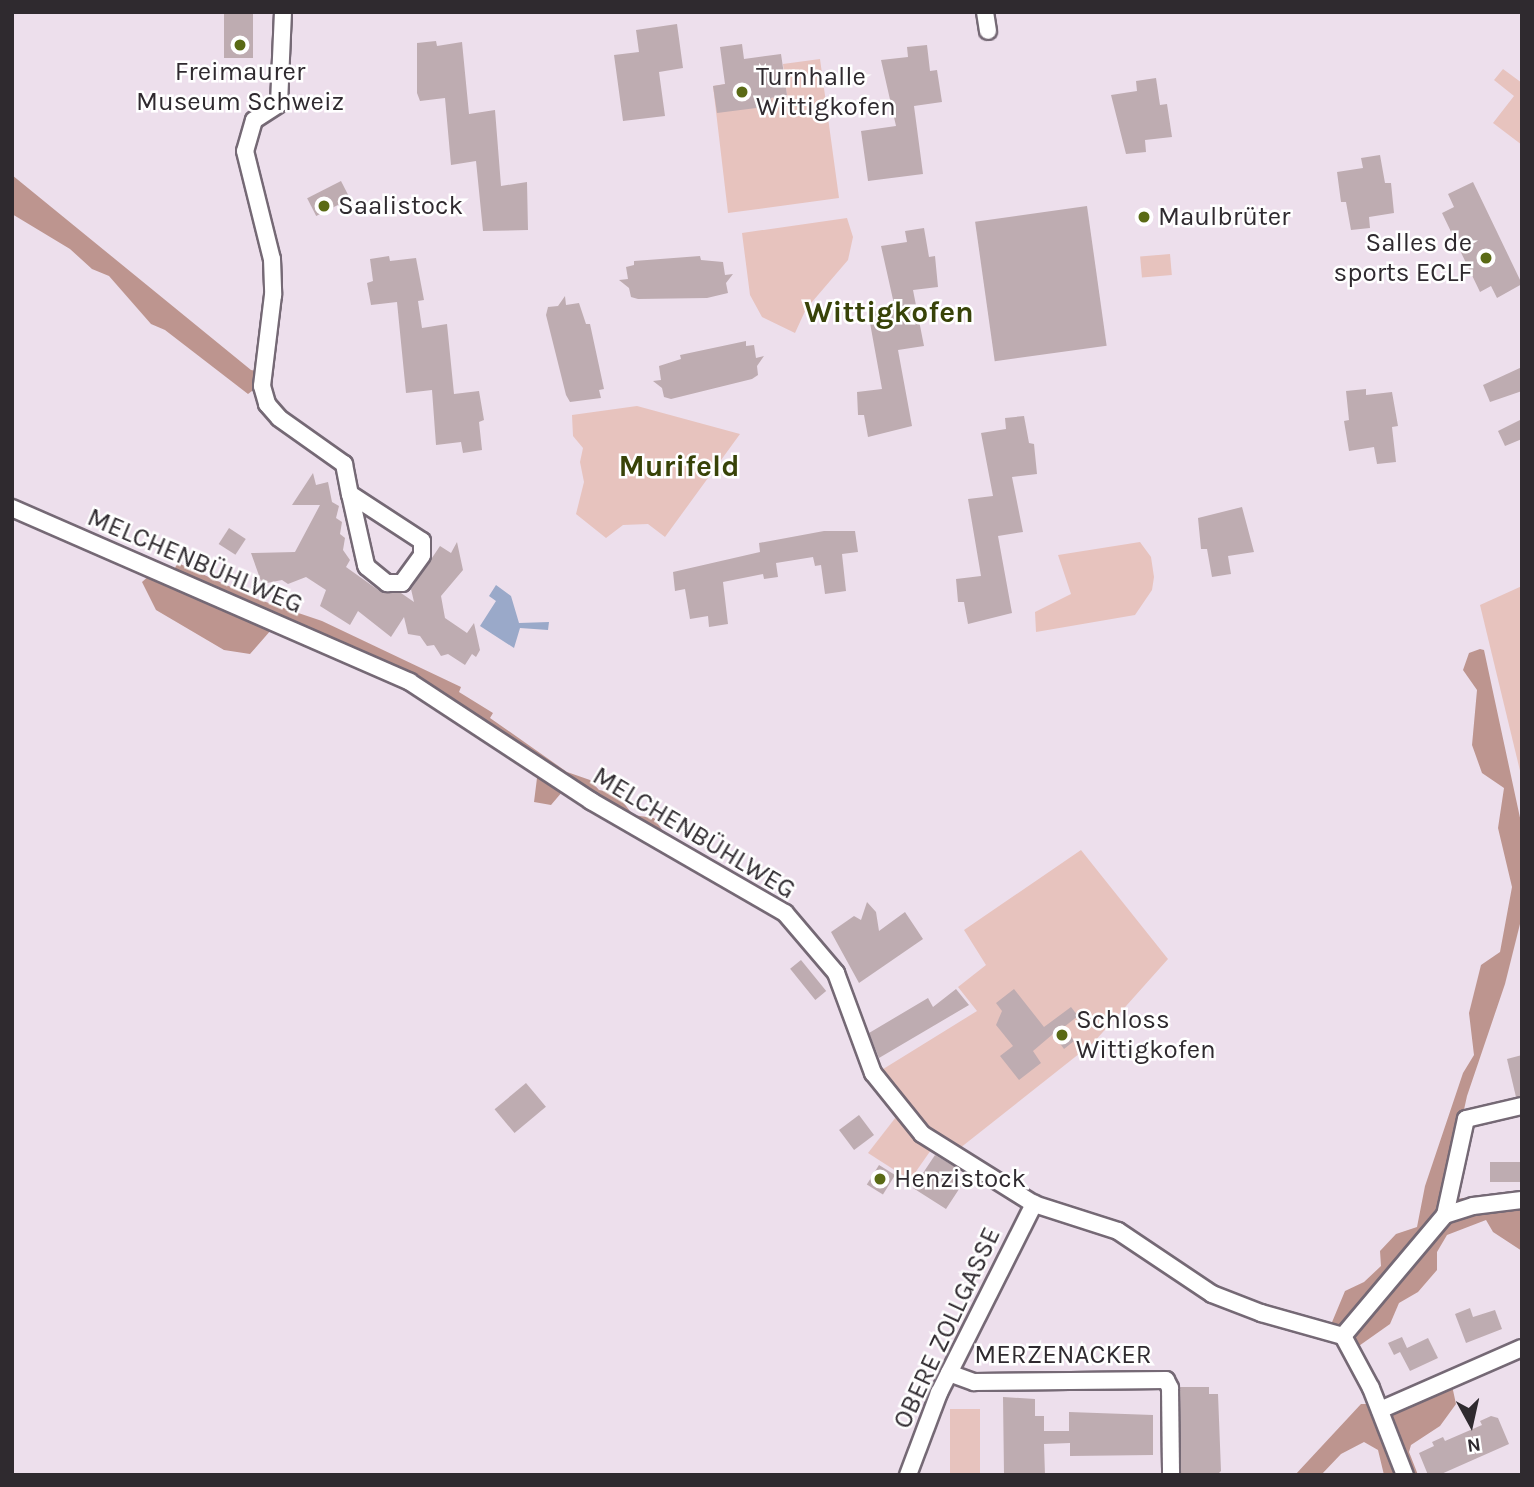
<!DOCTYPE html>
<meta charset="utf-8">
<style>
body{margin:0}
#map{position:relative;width:1534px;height:1487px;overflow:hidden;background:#eddfec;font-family:Karla,sans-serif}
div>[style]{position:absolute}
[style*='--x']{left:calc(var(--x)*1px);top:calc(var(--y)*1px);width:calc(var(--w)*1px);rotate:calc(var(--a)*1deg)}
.green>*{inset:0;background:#e7c3be;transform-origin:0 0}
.forest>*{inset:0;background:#bd958f}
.water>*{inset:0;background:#9aa9c9}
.building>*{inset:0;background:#beacb1;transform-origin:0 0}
.roads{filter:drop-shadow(2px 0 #756975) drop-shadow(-2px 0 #756975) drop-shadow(0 2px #756975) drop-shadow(0 -2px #756975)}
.street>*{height:16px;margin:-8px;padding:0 8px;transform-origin:8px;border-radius:8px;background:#fff}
.dots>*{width:19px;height:19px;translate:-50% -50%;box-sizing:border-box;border:4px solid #fff;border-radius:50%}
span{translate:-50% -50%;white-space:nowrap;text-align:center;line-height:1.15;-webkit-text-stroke:5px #fff;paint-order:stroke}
.poi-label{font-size:26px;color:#2f2a2f}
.left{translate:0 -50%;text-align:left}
.right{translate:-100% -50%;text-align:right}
.street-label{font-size:26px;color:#2f2a2f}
.quarter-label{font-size:30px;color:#384308;font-weight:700}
.frame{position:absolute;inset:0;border:14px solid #2f2a2f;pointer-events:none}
.north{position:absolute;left:1436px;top:1389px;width:70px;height:70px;-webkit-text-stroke:5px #fff;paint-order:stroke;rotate:172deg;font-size:19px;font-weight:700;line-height:28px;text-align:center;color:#2f2a2f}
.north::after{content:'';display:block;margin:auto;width:24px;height:32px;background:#2f2a2f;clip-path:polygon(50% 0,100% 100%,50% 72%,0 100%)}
</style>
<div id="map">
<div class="green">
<div style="clip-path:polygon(820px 59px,839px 198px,728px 213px,713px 86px,768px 78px,771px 98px,787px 96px,783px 64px)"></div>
<div style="clip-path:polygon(1503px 69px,1522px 83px,1522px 145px,1493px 123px,1514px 96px,1494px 80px)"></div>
<div style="clip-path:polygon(847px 218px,853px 237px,848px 260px,806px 309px,795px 333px,762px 317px,750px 295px,742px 233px)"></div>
<div style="left:1170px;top:254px;width:21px;height:30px;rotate:85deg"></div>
<div style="clip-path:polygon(637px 406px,740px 434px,665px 537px,648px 524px,623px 525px,606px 538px,576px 514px,584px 482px,580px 462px,583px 448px,573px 436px,572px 415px)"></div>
<div style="clip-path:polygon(1140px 542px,1151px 557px,1154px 577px,1152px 590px,1135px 615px,1036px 632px,1035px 612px,1071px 594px,1058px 555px)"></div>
<div style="clip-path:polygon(1522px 586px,1522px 779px,1480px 605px)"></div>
<div style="clip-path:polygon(1081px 850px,1168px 959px,1094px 1042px,955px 1152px,931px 1134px,880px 1071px,977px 1011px,958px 987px,986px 965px,964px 930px)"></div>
<div style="clip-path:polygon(896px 1117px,931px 1150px,910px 1180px,868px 1153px)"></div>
<div style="left:950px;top:1409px;width:30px;height:66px"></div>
</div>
<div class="forest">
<div style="clip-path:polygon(12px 175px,251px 370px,262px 372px,260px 385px,248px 394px,165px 330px,151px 324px,109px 276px,92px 269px,70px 249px,12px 214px)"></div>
<div style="clip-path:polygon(178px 563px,257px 599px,322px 621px,461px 687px,459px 692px,493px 713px,490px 718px,567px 772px,590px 780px,599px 790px,616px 793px,633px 815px,654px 818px,663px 831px,660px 839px,568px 785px,551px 805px,534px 802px,538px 770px,477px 722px,278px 622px,250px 654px,224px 650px,156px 610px,142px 582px,150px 575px,168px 579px)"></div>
<div style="clip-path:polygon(1480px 649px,1484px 650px,1522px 827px,1522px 916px,1505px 984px,1467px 1096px,1444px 1201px,1463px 1198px,1483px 1208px,1522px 1204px,1522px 1251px,1493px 1232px,1486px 1220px,1447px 1235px,1437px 1252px,1437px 1270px,1418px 1292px,1399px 1303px,1390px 1324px,1356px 1348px,1330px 1327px,1345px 1291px,1364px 1282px,1381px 1266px,1380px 1251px,1396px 1234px,1417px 1227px,1425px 1186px,1463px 1073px,1474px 1055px,1469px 1013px,1481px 965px,1500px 952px,1512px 887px,1498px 828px,1504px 788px,1482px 773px,1472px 745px,1477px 690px,1463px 670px,1469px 653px)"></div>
<div style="clip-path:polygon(1451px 1381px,1456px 1404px,1440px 1426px,1411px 1445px,1409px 1452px,1418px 1475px,1384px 1475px,1378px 1450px,1364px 1442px,1341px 1454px,1321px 1475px,1295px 1475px,1361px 1404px,1375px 1404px)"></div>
</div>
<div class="water">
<div style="clip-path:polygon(496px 585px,511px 596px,519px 623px,549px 622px,548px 630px,520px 628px,514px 648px,480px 626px,496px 601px,489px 596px)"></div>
</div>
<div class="building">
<div style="left:224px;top:12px;width:29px;height:46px"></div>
<div style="clip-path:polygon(677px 24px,683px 68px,659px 72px,665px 116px,623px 121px,614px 55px,639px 52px,636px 30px)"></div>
<div style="clip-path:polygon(436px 41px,437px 46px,462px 42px,469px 114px,495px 110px,501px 186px,527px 182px,528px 230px,483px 231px,476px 161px,451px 165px,445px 98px,420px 101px,417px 93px,417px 43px)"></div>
<div style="clip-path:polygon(742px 44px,744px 59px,781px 54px,787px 95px,771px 98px,772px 106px,717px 113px,713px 86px,725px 84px,720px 47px)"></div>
<div style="clip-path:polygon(927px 45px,930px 71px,937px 70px,942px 102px,914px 106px,923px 174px,868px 181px,861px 131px,896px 126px,881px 60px,908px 57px,907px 47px)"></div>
<div style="clip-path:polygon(1156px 78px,1160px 105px,1167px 104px,1172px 137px,1145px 140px,1146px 152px,1126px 154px,1111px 95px,1137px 91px,1136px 81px)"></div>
<div style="clip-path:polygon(1380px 155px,1385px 183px,1391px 183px,1394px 213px,1369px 217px,1370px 228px,1351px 230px,1346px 202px,1341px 202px,1337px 172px,1363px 168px,1361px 158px)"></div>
<div style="left:341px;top:181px;width:20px;height:38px;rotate:63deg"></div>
<div style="clip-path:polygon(1473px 182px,1522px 284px,1497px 298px,1491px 286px,1480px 292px,1442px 213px,1454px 207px,1448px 194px)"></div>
<div style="left:1087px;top:206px;width:141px;height:113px;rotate:82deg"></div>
<div style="clip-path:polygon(924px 228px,929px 257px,935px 256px,938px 287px,913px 290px,924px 346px,898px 350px,912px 426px,868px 437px,864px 415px,858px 415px,857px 392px,882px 389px,868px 312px,893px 309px,894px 304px,881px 246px,907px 242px,905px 231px)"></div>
<div style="clip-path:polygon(389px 256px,390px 261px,416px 258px,424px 300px,418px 301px,422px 328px,447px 324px,454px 394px,479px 391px,484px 420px,479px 422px,482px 450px,463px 453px,461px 442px,436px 445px,432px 390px,406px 393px,397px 302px,371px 305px,367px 283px,373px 281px,370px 259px)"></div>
<div style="clip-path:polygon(700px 256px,701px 260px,723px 262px,725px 275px,733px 274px,726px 283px,728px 293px,707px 298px,638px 299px,631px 297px,629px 288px,619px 280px,628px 279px,626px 267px,634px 265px,634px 261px)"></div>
<div style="clip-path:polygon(565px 296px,566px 305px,579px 303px,586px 324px,590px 324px,604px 389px,599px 390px,601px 398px,570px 402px,566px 395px,546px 315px,548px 307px,558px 306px)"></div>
<div style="clip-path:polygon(746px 341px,746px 346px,754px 345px,756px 358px,764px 356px,757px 366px,758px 375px,752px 379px,671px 399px,664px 397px,662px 388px,653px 381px,661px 380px,659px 366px,681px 359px,680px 355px)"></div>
<div style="clip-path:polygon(1522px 367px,1522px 391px,1490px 402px,1483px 385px)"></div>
<div style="clip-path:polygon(1366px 389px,1366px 395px,1392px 392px,1398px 426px,1392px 427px,1396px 462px,1377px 464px,1374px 447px,1349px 451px,1344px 421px,1349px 420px,1346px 391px)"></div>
<div style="clip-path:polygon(1024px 416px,1029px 443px,1034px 444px,1037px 474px,1012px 477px,1023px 532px,998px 536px,1012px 613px,968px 624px,964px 602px,958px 602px,956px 579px,981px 576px,968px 499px,993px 496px,981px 433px,1006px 429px,1005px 418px)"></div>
<div style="clip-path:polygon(1522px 419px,1522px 439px,1505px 446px,1498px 431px)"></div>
<div style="clip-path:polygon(313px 473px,316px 485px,328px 482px,332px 502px,339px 506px,336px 518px,342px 522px,340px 534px,345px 538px,343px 550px,350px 560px,346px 567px,381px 592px,401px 593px,414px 602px,411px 589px,440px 546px,451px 553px,457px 542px,463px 570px,441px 596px,445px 618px,467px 633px,474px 623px,480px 650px,476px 657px,472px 654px,465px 665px,448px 654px,441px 656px,434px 645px,427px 646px,420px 636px,408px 634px,404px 617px,391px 637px,358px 611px,350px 625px,320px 606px,326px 590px,306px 577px,288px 584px,282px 580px,262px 584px,251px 553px,295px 552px,320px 505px,292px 505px)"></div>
<div style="clip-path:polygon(1242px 507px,1254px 552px,1228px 556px,1231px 574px,1212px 577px,1207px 549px,1201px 549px,1198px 518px)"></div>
<div style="left:229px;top:528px;width:20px;height:19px;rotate:33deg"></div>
<div style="clip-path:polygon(824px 531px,855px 531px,858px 552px,842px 554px,846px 591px,825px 594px,821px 565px,815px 566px,813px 557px,776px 563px,778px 577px,764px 579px,763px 574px,723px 582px,728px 624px,709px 627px,708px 616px,690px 619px,685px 589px,675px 591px,673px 572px,760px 552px,759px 543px)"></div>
<div style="clip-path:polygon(867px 902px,876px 912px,879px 931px,905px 912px,923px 939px,859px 983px,831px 932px,854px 916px,861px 920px)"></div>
<div style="left:801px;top:960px;width:40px;height:14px;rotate:51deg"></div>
<div style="clip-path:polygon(956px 989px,969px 1005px,879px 1058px,869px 1033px,928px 998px,933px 1007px)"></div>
<div style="clip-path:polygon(1014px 989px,1044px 1027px,1071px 1007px,1078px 1016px,1064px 1027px,1074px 1041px,1064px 1049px,1053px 1034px,1033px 1051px,1041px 1063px,1019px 1080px,1000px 1056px,1013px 1046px,996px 1025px,1002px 1011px,996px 1003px)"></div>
<div style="clip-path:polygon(1522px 1055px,1522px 1096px,1516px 1097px,1507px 1059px)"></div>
<div style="left:526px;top:1083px;width:31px;height:41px;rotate:50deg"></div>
<div style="left:859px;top:1115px;width:25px;height:25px;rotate:53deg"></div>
<div style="clip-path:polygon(935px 1155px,957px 1168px,952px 1175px,963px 1183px,946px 1209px,913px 1188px)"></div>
<div style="left:1522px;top:1162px;width:20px;height:32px;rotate:90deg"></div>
<div style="left:879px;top:1165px;width:19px;height:23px;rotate:32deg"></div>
<div style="clip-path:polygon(1470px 1308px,1473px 1317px,1495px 1310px,1502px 1329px,1466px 1343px,1455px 1314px)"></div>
<div style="clip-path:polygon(1402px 1337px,1407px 1348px,1428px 1338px,1438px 1358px,1410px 1371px,1400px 1352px,1394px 1355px,1388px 1343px)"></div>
<div style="clip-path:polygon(1180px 1387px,1209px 1387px,1209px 1394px,1218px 1394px,1221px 1471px,1217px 1475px,1181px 1475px)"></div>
<div style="clip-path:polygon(1003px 1397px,1035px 1399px,1035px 1416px,1044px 1416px,1044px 1431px,1069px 1431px,1069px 1412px,1153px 1415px,1153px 1455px,1070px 1456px,1070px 1443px,1044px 1444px,1045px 1475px,1004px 1475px)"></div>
<div style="clip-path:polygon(1491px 1416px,1498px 1418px,1509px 1444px,1439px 1475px,1428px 1475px,1419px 1453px,1434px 1446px,1432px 1442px,1443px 1437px,1445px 1441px,1482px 1425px,1480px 1421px)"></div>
</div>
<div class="roads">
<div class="street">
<div style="--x:283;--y:12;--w:92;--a:92.5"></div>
<div style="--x:279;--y:104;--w:30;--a:147"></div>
<div style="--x:254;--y:120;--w:32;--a:106"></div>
<div style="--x:245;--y:151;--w:111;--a:76"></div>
<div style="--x:272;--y:259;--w:36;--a:88"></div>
<div style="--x:273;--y:295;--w:92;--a:96.9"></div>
<div style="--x:262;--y:386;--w:19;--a:74"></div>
<div style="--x:267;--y:404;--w:18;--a:49"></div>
<div style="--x:279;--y:418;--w:80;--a:35.3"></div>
<div style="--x:344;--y:464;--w:31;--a:79"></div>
<div style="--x:350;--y:494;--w:73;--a:77.3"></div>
<div style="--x:366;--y:565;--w:2;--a:63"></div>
<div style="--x:367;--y:567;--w:26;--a:39"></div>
<div style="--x:387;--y:583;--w:15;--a:0"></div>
<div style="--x:402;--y:583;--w:34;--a:-54"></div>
<div style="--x:422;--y:555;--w:14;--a:-90"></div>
<div style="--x:422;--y:541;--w:86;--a:-146.9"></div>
<div style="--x:985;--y:12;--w:19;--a:81"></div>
<div style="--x:12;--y:508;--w:434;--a:23.6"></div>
<div style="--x:410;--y:682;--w:217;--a:33.3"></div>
<div style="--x:591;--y:801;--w:224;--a:30"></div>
<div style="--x:785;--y:913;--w:79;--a:49.6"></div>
<div style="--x:836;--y:973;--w:107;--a:69.7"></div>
<div style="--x:873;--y:1073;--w:78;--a:51.2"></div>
<div style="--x:922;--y:1134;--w:132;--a:32"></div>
<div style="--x:1034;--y:1204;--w:88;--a:17.8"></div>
<div style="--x:1118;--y:1231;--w:113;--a:33.8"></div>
<div style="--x:1212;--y:1294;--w:53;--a:21.2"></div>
<div style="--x:1261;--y:1313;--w:85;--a:15.7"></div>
<div style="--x:1343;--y:1336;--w:59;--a:61.7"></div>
<div style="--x:1371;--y:1388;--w:93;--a:68.7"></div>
<div style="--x:1445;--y:1215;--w:98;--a:-77.7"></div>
<div style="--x:1466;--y:1119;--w:57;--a:-13.1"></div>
<div style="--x:1343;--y:1336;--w:158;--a:-49.9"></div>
<div style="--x:1445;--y:1215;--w:29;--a:-18"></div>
<div style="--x:1473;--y:1206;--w:49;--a:-7"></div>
<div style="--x:949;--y:1373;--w:27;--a:20"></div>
<div style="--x:974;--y:1382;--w:192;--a:-0.6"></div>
<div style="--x:1166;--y:1380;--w:9;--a:63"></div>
<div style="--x:1170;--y:1388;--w:87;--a:89.3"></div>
<div style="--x:1380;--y:1410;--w:155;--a:-23.6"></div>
<div style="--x:908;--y:1475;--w:88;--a:-69.3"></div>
<div style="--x:939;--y:1393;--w:212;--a:-63.3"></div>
</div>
</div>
<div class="dots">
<div style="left:240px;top:45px;background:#5a6a15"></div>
<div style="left:742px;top:92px;background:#5a6a15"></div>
<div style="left:324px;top:206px;background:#5a6a15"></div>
<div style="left:1144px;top:217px;background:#5a6a15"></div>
<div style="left:1486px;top:258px;background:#5a6a15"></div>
<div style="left:1062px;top:1035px;background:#5a6a15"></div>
<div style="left:880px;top:1179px;background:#5a6a15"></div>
</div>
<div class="poi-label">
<span style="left:240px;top:87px">Freimaurer<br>Museum Schweiz</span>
<span class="left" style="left:756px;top:92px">Turnhalle<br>Wittigkofen</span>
<span class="left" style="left:338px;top:206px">Saalistock</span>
<span class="left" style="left:1158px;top:217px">Maulbrüter</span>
<span class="right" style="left:1472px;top:258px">Salles de<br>sports ECLF</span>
<span class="left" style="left:1076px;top:1035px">Schloss<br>Wittigkofen</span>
<span class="left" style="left:894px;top:1179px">Henzistock</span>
</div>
<div class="street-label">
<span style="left:195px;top:561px;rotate:23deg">MELCHENBÜHLWEG</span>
<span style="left:694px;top:833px;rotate:31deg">MELCHENBÜHLWEG</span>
<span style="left:947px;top:1328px;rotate:-65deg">OBERE ZOLLGASSE</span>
<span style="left:1063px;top:1355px">MERZENACKER</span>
</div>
<div class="quarter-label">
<span style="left:889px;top:312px">Wittigkofen</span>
<span style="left:679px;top:466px">Murifeld</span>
</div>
<div class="frame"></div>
<div class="north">N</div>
</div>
